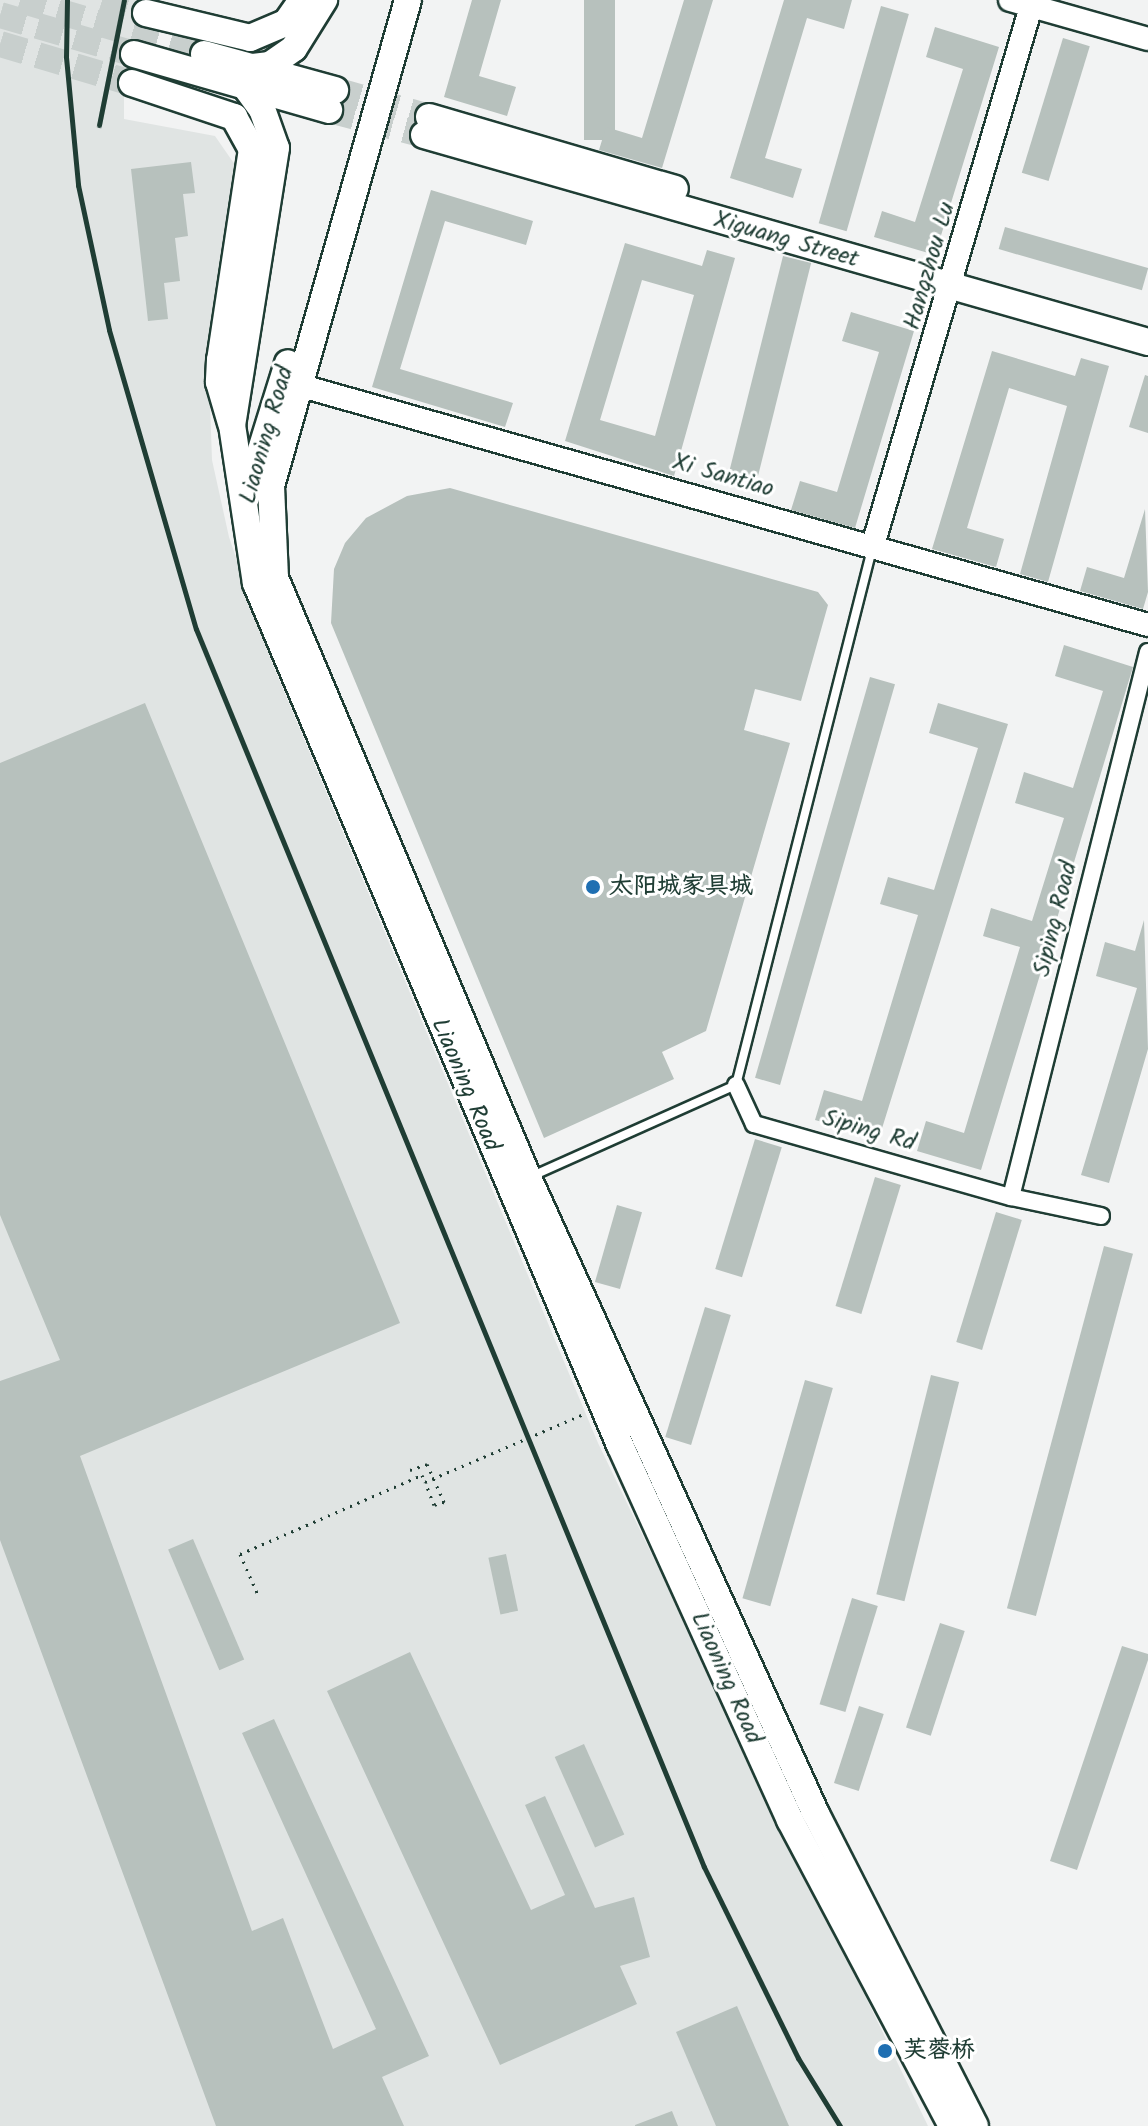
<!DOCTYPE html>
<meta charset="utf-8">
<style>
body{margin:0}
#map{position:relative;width:1148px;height:2126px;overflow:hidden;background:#f2f3f3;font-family:Kalam,"LXGW WenKai TC",sans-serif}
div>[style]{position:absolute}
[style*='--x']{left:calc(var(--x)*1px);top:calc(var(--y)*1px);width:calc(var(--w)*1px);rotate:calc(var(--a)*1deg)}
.built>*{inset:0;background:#e0e4e3}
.building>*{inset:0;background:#b7c1bd;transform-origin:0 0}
.primary-tunnel>*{height:26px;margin-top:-13px;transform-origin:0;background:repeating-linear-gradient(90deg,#c8cfcd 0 26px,transparent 0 39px)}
.path>*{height:3px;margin-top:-1.5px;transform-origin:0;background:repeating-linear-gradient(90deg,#1f3d34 0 2px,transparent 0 8px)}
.roads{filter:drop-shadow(2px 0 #1f3d34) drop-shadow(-2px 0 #1f3d34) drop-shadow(0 2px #1f3d34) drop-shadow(0 -2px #1f3d34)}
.service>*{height:8px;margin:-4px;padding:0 4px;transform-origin:4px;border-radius:4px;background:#fff}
.minor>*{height:16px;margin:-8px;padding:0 8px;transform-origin:8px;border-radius:8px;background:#fff}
.tertiary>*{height:22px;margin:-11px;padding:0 11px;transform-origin:11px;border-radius:11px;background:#fff}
.primary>*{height:26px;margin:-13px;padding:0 13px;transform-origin:13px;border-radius:13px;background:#fff}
.rail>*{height:5px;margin:-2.5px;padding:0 2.5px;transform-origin:2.5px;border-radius:2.5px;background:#1f3d34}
.path-bridge>*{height:3px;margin-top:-1.5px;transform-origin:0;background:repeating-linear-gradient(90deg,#1f3d34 0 2px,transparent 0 8px)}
.dots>*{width:22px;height:22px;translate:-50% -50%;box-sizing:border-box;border:4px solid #fff;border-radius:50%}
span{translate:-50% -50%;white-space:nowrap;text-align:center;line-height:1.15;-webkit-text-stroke:6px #fff;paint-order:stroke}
.street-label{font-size:24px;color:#1f3d34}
.poi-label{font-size:24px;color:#1f3d34;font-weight:700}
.left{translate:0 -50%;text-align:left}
</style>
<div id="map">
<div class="built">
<div style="clip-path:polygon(0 0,142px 0,124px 63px,124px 119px,215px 136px,242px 175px,209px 374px,212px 460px,229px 537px,271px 660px,598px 1443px,928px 2126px,0 2126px)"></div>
</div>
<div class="building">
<div style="clip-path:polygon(472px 0,501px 0,479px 76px,516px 87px,507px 116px,444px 97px)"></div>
<div style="left:584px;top:0;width:31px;height:140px"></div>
<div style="clip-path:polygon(684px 0,713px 0,662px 168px,599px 150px,606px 127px,642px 138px)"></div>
<div style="clip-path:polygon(784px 0,852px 0,844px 29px,807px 18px,765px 158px,802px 169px,793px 198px,730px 178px)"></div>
<div style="left:881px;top:6px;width:29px;height:226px;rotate:16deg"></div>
<div style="clip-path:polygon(935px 27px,999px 47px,935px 255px,874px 237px,882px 211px,915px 222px,963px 69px,926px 57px)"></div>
<div style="left:1063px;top:38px;width:28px;height:141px;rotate:17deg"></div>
<div style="clip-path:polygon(191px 162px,195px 193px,183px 194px,188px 236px,175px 238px,180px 281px,164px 283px,168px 319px,148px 321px,131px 169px)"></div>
<div style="clip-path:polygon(431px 190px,533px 221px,526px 245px,445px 221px,400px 369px,513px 403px,505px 427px,372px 387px)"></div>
<div style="left:1005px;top:227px;width:149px;height:23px;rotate:16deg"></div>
<div style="clip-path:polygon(evenodd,625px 243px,702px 266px,707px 250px,735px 258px,674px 476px,565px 441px,625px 243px,642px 280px,694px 295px,655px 436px,600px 420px,642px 280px)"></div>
<div style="left:783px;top:256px;width:29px;height:226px;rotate:14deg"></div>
<div style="clip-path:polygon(851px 312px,914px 331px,855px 528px,791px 510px,800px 481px,837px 492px,879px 352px,842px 341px)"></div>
<div style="clip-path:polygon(992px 351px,1075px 376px,1081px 358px,1109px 366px,1048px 582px,1020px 574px,1067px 406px,1009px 388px,967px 528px,1004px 539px,996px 567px,932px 549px)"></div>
<div style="clip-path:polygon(1145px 375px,1148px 376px,1148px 433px,1129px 427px)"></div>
<div style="clip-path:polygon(450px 488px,818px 592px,828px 605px,801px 701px,755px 689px,744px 730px,790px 743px,706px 1031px,662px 1052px,674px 1079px,544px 1138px,331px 623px,334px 569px,345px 543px,366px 518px,407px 496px)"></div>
<div style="clip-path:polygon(1145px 509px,1148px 592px,1143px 609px,1080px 591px,1087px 567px,1124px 578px)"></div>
<div style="clip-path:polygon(1064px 645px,1133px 667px,981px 1170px,917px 1151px,926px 1121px,964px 1133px,1020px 947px,983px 936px,991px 908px,1032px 921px,1064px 818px,1015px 803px,1024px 772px,1073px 788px,1103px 691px,1055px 676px)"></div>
<div style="left:870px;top:677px;width:26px;height:417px;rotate:16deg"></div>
<div style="clip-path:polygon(145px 703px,400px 1323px,80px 1456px,252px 1931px,283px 1918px,333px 2049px,376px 2029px,242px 1733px,274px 1719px,429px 2056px,382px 2077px,404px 2126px,216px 2126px,0 1540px,0 1381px,60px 1360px,0 1215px,0 763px)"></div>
<div style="clip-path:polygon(938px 703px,1008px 724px,879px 1138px,815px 1120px,824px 1090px,862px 1101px,918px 915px,880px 904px,888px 877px,934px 890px,978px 748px,929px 733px)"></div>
<div style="clip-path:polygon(1144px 920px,1148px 1049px,1109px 1183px,1081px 1175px,1137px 988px,1096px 976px,1105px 942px,1135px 951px)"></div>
<div style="left:755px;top:1139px;width:28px;height:136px;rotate:17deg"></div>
<div style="left:875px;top:1177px;width:27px;height:135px;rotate:17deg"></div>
<div style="left:617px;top:1205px;width:26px;height:80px;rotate:16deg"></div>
<div style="left:996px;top:1212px;width:27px;height:136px;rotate:17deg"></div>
<div style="left:1104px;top:1246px;width:30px;height:375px;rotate:15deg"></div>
<div style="left:705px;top:1307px;width:27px;height:136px;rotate:17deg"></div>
<div style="left:931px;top:1375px;width:29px;height:226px;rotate:14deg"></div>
<div style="left:805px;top:1380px;width:29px;height:227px;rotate:16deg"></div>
<div style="left:193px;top:1539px;width:131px;height:27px;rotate:67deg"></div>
<div style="left:506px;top:1554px;width:58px;height:18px;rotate:78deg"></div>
<div style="left:852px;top:1598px;width:27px;height:111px;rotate:17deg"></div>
<div style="left:940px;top:1623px;width:26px;height:110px;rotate:18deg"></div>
<div style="clip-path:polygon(1122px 1646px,1148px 1654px,1148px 1660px,1077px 1870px,1050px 1861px)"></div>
<div style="clip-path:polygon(410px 1652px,531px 1910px,565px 1895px,525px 1805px,545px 1796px,595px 1908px,634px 1897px,650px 1957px,620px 1966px,637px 2004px,500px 2065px,327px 1691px)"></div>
<div style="left:859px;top:1706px;width:26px;height:81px;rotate:18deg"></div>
<div style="left:584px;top:1744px;width:99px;height:32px;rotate:66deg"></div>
<div style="clip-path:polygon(737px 2006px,789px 2126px,716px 2126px,676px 2032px)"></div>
<div style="clip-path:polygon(672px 2111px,678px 2126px,635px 2126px,635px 2125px)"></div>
</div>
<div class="primary-tunnel">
<div style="--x:20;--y:0;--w:192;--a:16.4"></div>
<div style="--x:102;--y:0;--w:46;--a:16.5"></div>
<div style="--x:0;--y:15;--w:140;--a:16.2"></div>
<div style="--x:0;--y:44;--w:138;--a:16.5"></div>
<div style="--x:335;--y:90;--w:98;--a:16"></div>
<div style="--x:329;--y:110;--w:98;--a:14.7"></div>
</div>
<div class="path">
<div style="--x:410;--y:1470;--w:18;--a:-19"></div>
<div style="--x:427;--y:1464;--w:42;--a:65.9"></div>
<div style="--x:444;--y:1502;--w:10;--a:163"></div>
<div style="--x:434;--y:1505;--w:25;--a:-111"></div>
<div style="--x:240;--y:1554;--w:47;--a:66.2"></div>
</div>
<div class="roads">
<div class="service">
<div style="--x:530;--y:1177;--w:226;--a:-24.1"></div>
<div style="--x:736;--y:1085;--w:553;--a:-75.76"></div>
</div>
<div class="minor">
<div style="--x:736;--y:1085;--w:43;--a:65.2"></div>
<div style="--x:754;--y:1124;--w:267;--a:15.9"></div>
<div style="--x:1011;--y:1197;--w:92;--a:11.9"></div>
<div style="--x:1011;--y:1197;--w:562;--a:-75.89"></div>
</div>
<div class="tertiary">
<div style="--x:1010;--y:0;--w:143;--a:15.8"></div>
<div style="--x:284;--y:381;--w:898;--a:15.77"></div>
<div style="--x:873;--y:545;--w:568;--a:-73.64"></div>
</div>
<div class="primary">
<div style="--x:408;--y:0;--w:505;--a:105.74"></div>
<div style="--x:271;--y:486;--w:92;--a:87.5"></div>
<div style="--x:275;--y:578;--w:651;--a:67.14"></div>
<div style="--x:528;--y:1178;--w:698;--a:65.64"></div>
<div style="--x:816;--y:1814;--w:350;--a:63"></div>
<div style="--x:146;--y:13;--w:107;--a:13.5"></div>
<div style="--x:250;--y:38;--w:39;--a:-23"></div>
<div style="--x:286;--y:23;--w:28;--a:-55"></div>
<div style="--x:134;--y:54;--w:203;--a:16"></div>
<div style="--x:204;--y:54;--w:136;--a:15.4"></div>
<div style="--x:253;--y:67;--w:17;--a:-7"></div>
<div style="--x:270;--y:65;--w:29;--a:-35"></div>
<div style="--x:294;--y:48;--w:57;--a:-58"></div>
<div style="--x:132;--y:83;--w:108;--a:18.4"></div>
<div style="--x:234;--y:117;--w:37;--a:61"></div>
<div style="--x:252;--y:149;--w:213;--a:98.6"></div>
<div style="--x:220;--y:360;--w:22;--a:93"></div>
<div style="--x:219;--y:382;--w:43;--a:73.7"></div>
<div style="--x:245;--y:86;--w:29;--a:54"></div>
<div style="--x:262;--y:109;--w:41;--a:70.3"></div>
<div style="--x:276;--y:148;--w:280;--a:99"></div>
<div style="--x:232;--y:425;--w:160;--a:81.4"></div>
<div style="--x:256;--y:583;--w:936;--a:67.11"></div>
<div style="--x:620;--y:1445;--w:412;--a:65.6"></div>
<div style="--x:790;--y:1820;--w:346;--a:62.1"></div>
<div style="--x:429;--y:117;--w:256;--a:16.3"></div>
<div style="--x:424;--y:135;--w:753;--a:15.96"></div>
<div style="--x:246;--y:498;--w:141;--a:-72.7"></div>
</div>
</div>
<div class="rail">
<div style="--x:67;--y:0;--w:57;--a:91"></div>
<div style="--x:66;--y:57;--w:129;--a:84.6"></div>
<div style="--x:78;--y:185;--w:148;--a:77.9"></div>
<div style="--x:109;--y:330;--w:311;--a:73.8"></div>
<div style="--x:196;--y:629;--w:1338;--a:67.69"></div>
<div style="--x:704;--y:1867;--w:213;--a:63.8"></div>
<div style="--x:798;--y:2058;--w:80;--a:58.3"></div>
<div style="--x:99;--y:125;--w:127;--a:-78.7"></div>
</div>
<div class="path-bridge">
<div style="--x:240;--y:1554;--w:198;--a:-23.5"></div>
<div style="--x:422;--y:1475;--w:8;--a:67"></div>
<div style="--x:425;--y:1482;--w:173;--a:-23.2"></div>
</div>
<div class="dots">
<div style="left:593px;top:887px;background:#1f6fb2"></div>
<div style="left:885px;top:2051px;background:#1f6fb2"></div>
</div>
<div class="street-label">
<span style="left:786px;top:240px;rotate:16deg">Xiguang Street</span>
<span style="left:930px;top:266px;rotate:-74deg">Hangzhou Lu</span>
<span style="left:267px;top:435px;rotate:-74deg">Liaoning Road</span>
<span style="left:723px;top:476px;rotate:16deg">Xi Santiao</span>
<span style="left:1056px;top:919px;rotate:-76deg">Siping Road</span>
<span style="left:465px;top:1085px;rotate:67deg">Liaoning Road</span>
<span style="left:869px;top:1131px;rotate:16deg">Siping Rd</span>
<span style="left:726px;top:1678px;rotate:66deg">Liaoning Road</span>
</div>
<div class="poi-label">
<span class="left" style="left:609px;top:887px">太阳城家具城</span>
<span class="left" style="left:903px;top:2051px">芙蓉桥</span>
</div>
</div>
